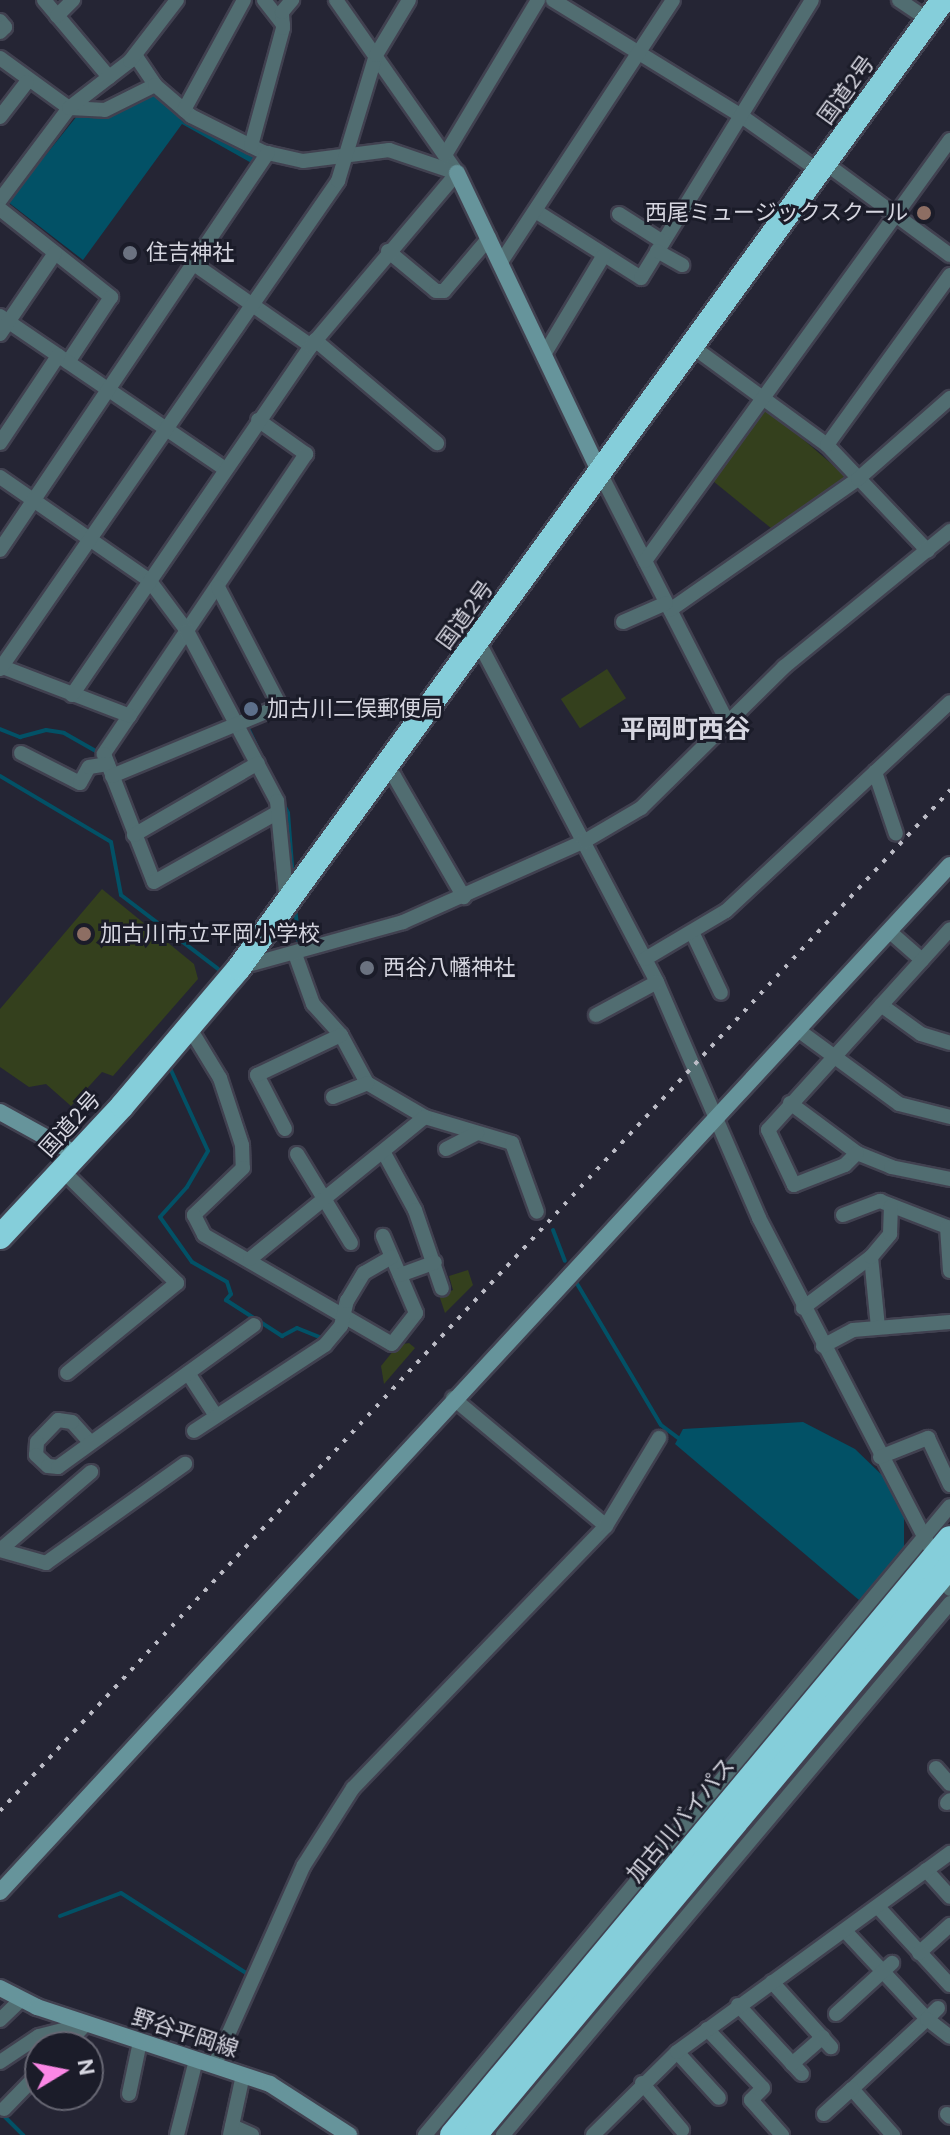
<!DOCTYPE html>
<meta charset="utf-8">
<style>
body{margin:0}
#map{position:relative;width:950px;height:2135px;overflow:hidden;background:#252534;font-family:"DM Sans","Noto Sans JP",sans-serif}
div>[style]{position:absolute}
[style*='--x']{left:calc(var(--x)*1px);top:calc(var(--y)*1px);width:calc(var(--w)*1px);rotate:calc(var(--a)*1deg)}
.green>*{inset:0;background:#34401d;transform-origin:0 0}
.water>*{inset:0;background:#025166}
.stream>*{height:4px;margin:-2px;padding:0 2px;transform-origin:2px;border-radius:2px;background:#025166}
.roads{filter:drop-shadow(2px 0 #414150) drop-shadow(-2px 0 #414150) drop-shadow(0 2px #414150) drop-shadow(0 -2px #414150)}
.street>*{height:14px;margin:-7px;padding:0 7px;transform-origin:7px;border-radius:7px;background:#516d71}
.secondary>*{height:16px;margin:-8px;padding:0 8px;transform-origin:8px;border-radius:8px;background:#66949b}
.highway>*{height:24px;margin:-12px;padding:0 12px;transform-origin:12px;border-radius:12px;background:#85ceda}
.rail>*{height:4px;margin-top:-2px;transform-origin:0;background:repeating-linear-gradient(90deg,#bbbbc5 0 4px,transparent 0 12px)}
.dots>*{width:22px;height:22px;translate:-50% -50%;box-sizing:border-box;border:4px solid #1b1c29;border-radius:50%}
span{translate:-50% -50%;white-space:nowrap;text-align:center;line-height:1.15;-webkit-text-stroke:6px #1b1c29;paint-order:stroke}
.street-label{font-size:22px;color:#d6d6e0}
.poi-label{font-size:22px;color:#d6d6e0}
.right{translate:-100% -50%;text-align:right}
.left{translate:0 -50%;text-align:left}
.quarter-label{font-size:26px;color:#d6d6e0;font-weight:700}
.north{position:absolute;left:24px;top:2031px;width:80px;height:80px;box-sizing:border-box;background:#1b1c29;border:2px solid #666672;border-radius:50%;rotate:80deg;font-size:22px;font-weight:700;line-height:32px;text-align:center;color:#d6d6e0}
.north::after{content:'';display:block;margin:auto;width:28px;height:36px;background:#fb87e5;clip-path:polygon(50% 0,100% 100%,50% 72%,0 100%)}
</style>
<div id="map">
<div class="green">
<div style="clip-path:polygon(769px 410px,848px 478px,777px 533px,713px 481px,764px 411px)"></div>
<div style="left:607px;top:669px;width:35px;height:55px;rotate:57deg"></div>
<div style="clip-path:polygon(102px 889px,194px 964px,198px 979px,113px 1076px,102px 1072px,71px 1106px,46px 1084px,29px 1087px,0 1067px,0 1009px)"></div>
<div style="clip-path:polygon(468px 1270px,473px 1285px,445px 1313px,439px 1295px,453px 1290px,449px 1276px)"></div>
<div style="clip-path:polygon(409px 1343px,415px 1348px,384px 1384px,381px 1366px,398px 1345px)"></div>
</div>
<div class="water">
<div style="clip-path:polygon(154px 90px,184px 123px,259px 160px,255px 165px,182px 124px,83px 260px,8px 202px,77px 116px,92px 116px)"></div>
<div style="clip-path:polygon(803px 1422px,855px 1449px,883px 1476px,904px 1513px,904px 1550px,859px 1600px,675px 1444px,683px 1429px)"></div>
</div>
<div class="stream">
<div style="--x:248;--y:728;--w:94;--a:64.8"></div>
<div style="--x:288;--y:813;--w:65;--a:85.6"></div>
<div style="--x:0;--y:729;--w:22;--a:22"></div>
<div style="--x:20;--y:737;--w:27;--a:-15"></div>
<div style="--x:46;--y:730;--w:18;--a:9"></div>
<div style="--x:64;--y:733;--w:40;--a:29.7"></div>
<div style="--x:0;--y:776;--w:129;--a:30.7"></div>
<div style="--x:111;--y:842;--w:54;--a:79.3"></div>
<div style="--x:121;--y:895;--w:122;--a:37.3"></div>
<div style="--x:295;--y:907;--w:39;--a:84"></div>
<div style="--x:170;--y:1068;--w:91;--a:65.4"></div>
<div style="--x:208;--y:1151;--w:42;--a:120.3"></div>
<div style="--x:187;--y:1187;--w:40;--a:132"></div>
<div style="--x:160;--y:1217;--w:55;--a:54.6"></div>
<div style="--x:192;--y:1262;--w:40;--a:29.7"></div>
<div style="--x:227;--y:1282;--w:13;--a:72"></div>
<div style="--x:231;--y:1294;--w:8;--a:130"></div>
<div style="--x:226;--y:1300;--w:67;--a:32.7"></div>
<div style="--x:282;--y:1336;--w:17;--a:-28"></div>
<div style="--x:297;--y:1328;--w:29;--a:22"></div>
<div style="--x:553;--y:1230;--w:33;--a:69"></div>
<div style="--x:576;--y:1282;--w:166;--a:59.3"></div>
<div style="--x:661;--y:1425;--w:21;--a:37"></div>
<div style="--x:60;--y:1916;--w:65;--a:-20.7"></div>
<div style="--x:121;--y:1893;--w:148;--a:32.6"></div>
<div style="--x:2;--y:2114;--w:30;--a:45"></div>
</div>
<div class="roads">
<div class="street">
<div style="--x:44;--y:0;--w:101;--a:49.8"></div>
<div style="--x:264;--y:0;--w:31;--a:52"></div>
<div style="--x:336;--y:0;--w:211;--a:55"></div>
<div style="--x:553;--y:0;--w:220;--a:31.6"></div>
<div style="--x:740;--y:115;--w:97;--a:35.3"></div>
<div style="--x:899;--y:0;--w:36;--a:34"></div>
<div style="--x:57;--y:16;--w:23;--a:-45"></div>
<div style="--x:0;--y:21;--w:8;--a:50"></div>
<div style="--x:5;--y:27;--w:7;--a:135"></div>
<div style="--x:135;--y:55;--w:36;--a:56"></div>
<div style="--x:0;--y:58;--w:85;--a:35.9"></div>
<div style="--x:69;--y:108;--w:36;--a:3"></div>
<div style="--x:105;--y:110;--w:56;--a:-26.6"></div>
<div style="--x:155;--y:85;--w:48;--a:40.7"></div>
<div style="--x:191;--y:116;--w:80;--a:26.6"></div>
<div style="--x:263;--y:152;--w:41;--a:12.7"></div>
<div style="--x:303;--y:161;--w:87;--a:-7.3"></div>
<div style="--x:389;--y:150;--w:72;--a:18.7"></div>
<div style="--x:184;--y:110;--w:125;--a:-61.4"></div>
<div style="--x:0;--y:117;--w:44;--a:-52.4"></div>
<div style="--x:251;--y:146;--w:122;--a:-74.8"></div>
<div style="--x:283;--y:28;--w:16;--a:-94"></div>
<div style="--x:282;--y:12;--w:16;--a:-50"></div>
<div style="--x:445;--y:155;--w:181;--a:-59"></div>
<div style="--x:825;--y:163;--w:155;--a:36.4"></div>
<div style="--x:0;--y:200;--w:115;--a:-53.1"></div>
<div style="--x:69;--y:108;--w:77;--a:-37.6"></div>
<div style="--x:130;--y:61;--w:77;--a:-52.4"></div>
<div style="--x:0;--y:209;--w:142;--a:38.4"></div>
<div style="--x:111;--y:297;--w:78;--a:123.5"></div>
<div style="--x:537;--y:212;--w:123;--a:32.4"></div>
<div style="--x:641;--y:278;--w:326;--a:-58.4"></div>
<div style="--x:619;--y:214;--w:52;--a:32.5"></div>
<div style="--x:388;--y:251;--w:62;--a:39.8"></div>
<div style="--x:436;--y:291;--w:8;--a:0"></div>
<div style="--x:444;--y:291;--w:70;--a:-49.7"></div>
<div style="--x:657;--y:251;--w:29;--a:29"></div>
<div style="--x:501;--y:262;--w:313;--a:-56.7"></div>
<div style="--x:194;--y:264;--w:143;--a:35"></div>
<div style="--x:0;--y:316;--w:272;--a:34.2"></div>
<div style="--x:0;--y:334;--w:98;--a:-55.8"></div>
<div style="--x:315;--y:340;--w:160;--a:40.2"></div>
<div style="--x:693;--y:347;--w:166;--a:36.2"></div>
<div style="--x:827;--y:445;--w:146;--a:46.4"></div>
<div style="--x:545;--y:353;--w:114;--a:-59"></div>
<div style="--x:258;--y:420;--w:59;--a:35.3"></div>
<div style="--x:306;--y:454;--w:362;--a:124"></div>
<div style="--x:104;--y:754;--w:137;--a:68.7"></div>
<div style="--x:154;--y:882;--w:142;--a:-29.4"></div>
<div style="--x:0;--y:443;--w:105;--a:-56.3"></div>
<div style="--x:827;--y:445;--w:210;--a:-54.1"></div>
<div style="--x:600;--y:473;--w:281;--a:62.9"></div>
<div style="--x:0;--y:477;--w:181;--a:34.7"></div>
<div style="--x:149;--y:580;--w:64;--a:53.3"></div>
<div style="--x:187;--y:631;--w:192;--a:62.1"></div>
<div style="--x:277;--y:801;--w:102;--a:84.4"></div>
<div style="--x:0;--y:550;--w:479;--a:-56"></div>
<div style="--x:645;--y:561;--w:520;--a:-54.08"></div>
<div style="--x:670;--y:610;--w:229;--a:-34.9"></div>
<div style="--x:858;--y:479;--w:123;--a:-41.4"></div>
<div style="--x:623;--y:622;--w:47;--a:-23.8"></div>
<div style="--x:478;--y:641;--w:385;--a:62.3"></div>
<div style="--x:657;--y:982;--w:257;--a:66.6"></div>
<div style="--x:759;--y:1218;--w:369;--a:62.6"></div>
<div style="--x:0;--y:666;--w:139;--a:21"></div>
<div style="--x:0;--y:669;--w:594;--a:-55.29"></div>
<div style="--x:338;--y:181;--w:132;--a:-73.2"></div>
<div style="--x:376;--y:55;--w:64;--a:-59"></div>
<div style="--x:72;--y:695;--w:423;--a:-55.6"></div>
<div style="--x:311;--y:346;--w:226;--a:-49.8"></div>
<div style="--x:21;--y:753;--w:66;--a:27"></div>
<div style="--x:80;--y:783;--w:18;--a:-61"></div>
<div style="--x:89;--y:767;--w:19;--a:-9"></div>
<div style="--x:385;--y:770;--w:11;--a:34"></div>
<div style="--x:394;--y:776;--w:140;--a:60"></div>
<div style="--x:875;--y:772;--w:65;--a:71.3"></div>
<div style="--x:112;--y:776;--w:182;--a:-22.6"></div>
<div style="--x:280;--y:706;--w:134;--a:-117.5"></div>
<div style="--x:134;--y:835;--w:143;--a:-30.1"></div>
<div style="--x:889;--y:931;--w:44;--a:41.3"></div>
<div style="--x:693;--y:934;--w:65;--a:64.6"></div>
<div style="--x:295;--y:954;--w:53;--a:70.2"></div>
<div style="--x:313;--y:1004;--w:42;--a:47.9"></div>
<div style="--x:341;--y:1035;--w:55;--a:61.6"></div>
<div style="--x:367;--y:1083;--w:67;--a:30.4"></div>
<div style="--x:425;--y:1117;--w:91;--a:16.6"></div>
<div style="--x:512;--y:1143;--w:73;--a:70.1"></div>
<div style="--x:645;--y:959;--w:94;--a:-30.7"></div>
<div style="--x:726;--y:911;--w:306;--a:-43"></div>
<div style="--x:241;--y:967;--w:168;--a:-15.5"></div>
<div style="--x:403;--y:922;--w:199;--a:-24"></div>
<div style="--x:585;--y:841;--w:65;--a:-30.5"></div>
<div style="--x:641;--y:808;--w:201;--a:-44.6"></div>
<div style="--x:784;--y:667;--w:215;--a:-39.3"></div>
<div style="--x:881;--y:1005;--w:49;--a:35.9"></div>
<div style="--x:921;--y:1034;--w:30;--a:17"></div>
<div style="--x:596;--y:1015;--w:69;--a:-28.4"></div>
<div style="--x:189;--y:1027;--w:60;--a:58.7"></div>
<div style="--x:220;--y:1078;--w:71;--a:71.8"></div>
<div style="--x:242;--y:1145;--w:23;--a:88"></div>
<div style="--x:243;--y:1168;--w:68;--a:136.2"></div>
<div style="--x:194;--y:1215;--w:22;--a:63"></div>
<div style="--x:204;--y:1235;--w:217;--a:30.1"></div>
<div style="--x:392;--y:1344;--w:39;--a:-52"></div>
<div style="--x:416;--y:1313;--w:84;--a:-113.2"></div>
<div style="--x:798;--y:1030;--w:125;--a:36.2"></div>
<div style="--x:899;--y:1104;--w:53;--a:14.3"></div>
<div style="--x:333;--y:1097;--w:37;--a:-22"></div>
<div style="--x:790;--y:1103;--w:84;--a:36.7"></div>
<div style="--x:857;--y:1153;--w:37;--a:22"></div>
<div style="--x:891;--y:1167;--w:60;--a:11.5"></div>
<div style="--x:285;--y:1129;--w:61;--a:-117.4"></div>
<div style="--x:257;--y:1075;--w:93;--a:-25.5"></div>
<div style="--x:446;--y:1149;--w:35;--a:-27"></div>
<div style="--x:384;--y:1153;--w:65;--a:61.5"></div>
<div style="--x:415;--y:1210;--w:83;--a:71.1"></div>
<div style="--x:857;--y:1153;--w:17;--a:135"></div>
<div style="--x:845;--y:1165;--w:55;--a:158.6"></div>
<div style="--x:794;--y:1185;--w:61;--a:-115.3"></div>
<div style="--x:768;--y:1130;--w:271;--a:-47.8"></div>
<div style="--x:297;--y:1154;--w:104;--a:58.8"></div>
<div style="--x:63;--y:1171;--w:160;--a:44.5"></div>
<div style="--x:177;--y:1283;--w:142;--a:140.7"></div>
<div style="--x:843;--y:1215;--w:40;--a:-21"></div>
<div style="--x:880;--y:1201;--w:72;--a:21.2"></div>
<div style="--x:947;--y:1227;--w:44;--a:86.1"></div>
<div style="--x:871;--y:1257;--w:70;--a:84.3"></div>
<div style="--x:250;--y:1259;--w:225;--a:-39.1"></div>
<div style="--x:400;--y:1275;--w:37;--a:-20"></div>
<div style="--x:803;--y:1308;--w:85;--a:-36.9"></div>
<div style="--x:871;--y:1257;--w:30;--a:-50"></div>
<div style="--x:890;--y:1234;--w:28;--a:-88"></div>
<div style="--x:823;--y:1346;--w:34;--a:-28"></div>
<div style="--x:853;--y:1330;--w:97;--a:-4.7"></div>
<div style="--x:188;--y:1373;--w:51;--a:56.9"></div>
<div style="--x:453;--y:1398;--w:199;--a:39.9"></div>
<div style="--x:194;--y:1431;--w:157;--a:-33.3"></div>
<div style="--x:325;--y:1345;--w:25;--a:-50"></div>
<div style="--x:341;--y:1326;--w:26;--a:-77"></div>
<div style="--x:347;--y:1301;--w:33;--a:-59"></div>
<div style="--x:364;--y:1273;--w:32;--a:-30"></div>
<div style="--x:90;--y:1442;--w:27;--a:-132"></div>
<div style="--x:72;--y:1422;--w:14;--a:-172"></div>
<div style="--x:58;--y:1420;--w:30;--a:134"></div>
<div style="--x:37;--y:1442;--w:13;--a:94"></div>
<div style="--x:36;--y:1455;--w:16;--a:43"></div>
<div style="--x:48;--y:1466;--w:10;--a:6"></div>
<div style="--x:58;--y:1467;--w:242;--a:-35.9"></div>
<div style="--x:880;--y:1457;--w:52;--a:-21.6"></div>
<div style="--x:928;--y:1438;--w:52;--a:64.9"></div>
<div style="--x:0;--y:1550;--w:48;--a:15.8"></div>
<div style="--x:46;--y:1563;--w:171;--a:-35.5"></div>
<div style="--x:0;--y:1550;--w:120;--a:-40.6"></div>
<div style="--x:949;--y:1587;--w:2;--a:63"></div>
<div style="--x:936;--y:1768;--w:21;--a:49"></div>
<div style="--x:947;--y:1803;--w:4;--a:-45"></div>
<div style="--x:926;--y:1870;--w:36;--a:48"></div>
<div style="--x:878;--y:1907;--w:106;--a:47.3"></div>
<div style="--x:846;--y:1932;--w:119;--a:47"></div>
<div style="--x:927;--y:2019;--w:103;--a:137"></div>
<div style="--x:852;--y:2089;--w:62;--a:48.3"></div>
<div style="--x:919;--y:1953;--w:42;--a:-42.1"></div>
<div style="--x:772;--y:1982;--w:88;--a:47.8"></div>
<div style="--x:738;--y:2005;--w:94;--a:47.2"></div>
<div style="--x:938;--y:2008;--w:16;--a:135"></div>
<div style="--x:927;--y:2019;--w:29;--a:38"></div>
<div style="--x:836;--y:2014;--w:76;--a:-42.3"></div>
<div style="--x:0;--y:2020;--w:30;--a:-44"></div>
<div style="--x:707;--y:2029;--w:81;--a:46.5"></div>
<div style="--x:763;--y:2088;--w:17;--a:135"></div>
<div style="--x:751;--y:2100;--w:47;--a:48.5"></div>
<div style="--x:677;--y:2052;--w:62;--a:47.6"></div>
<div style="--x:0;--y:2062;--w:47;--a:-33.7"></div>
<div style="--x:39;--y:2036;--w:49;--a:-14.3"></div>
<div style="--x:86;--y:2024;--w:32;--a:134"></div>
<div style="--x:792;--y:2064;--w:41;--a:-41.1"></div>
<div style="--x:214;--y:2066;--w:220;--a:-65.9"></div>
<div style="--x:304;--y:1865;--w:91;--a:-57.5"></div>
<div style="--x:353;--y:1788;--w:364;--a:-46"></div>
<div style="--x:606;--y:1526;--w:103;--a:-58.9"></div>
<div style="--x:642;--y:2083;--w:62;--a:49.6"></div>
<div style="--x:129;--y:2094;--w:53;--a:-78.1"></div>
<div style="--x:4;--y:2109;--w:52;--a:-45.8"></div>
<div style="--x:824;--y:2114;--w:38;--a:-42"></div>
<div style="--x:947;--y:2114;--w:4;--a:45"></div>
<div style="--x:232;--y:2126;--w:22;--a:24"></div>
<div style="--x:177;--y:2135;--w:77;--a:-75.8"></div>
<div style="--x:230;--y:2135;--w:61;--a:-77.8"></div>
<div style="--x:425;--y:2135;--w:819;--a:-50.15"></div>
<div style="--x:503;--y:2135;--w:695;--a:-49.96"></div>
<div style="--x:593;--y:2135;--w:118;--a:-44.7"></div>
<div style="--x:677;--y:2052;--w:338;--a:-36.1"></div>
</div>
<div class="secondary">
<div style="--x:457;--y:173;--w:332;--a:64.5"></div>
<div style="--x:0;--y:1112;--w:89;--a:28.9"></div>
<div style="--x:0;--y:1892;--w:1399;--a:-47.23"></div>
<div style="--x:0;--y:1988;--w:42;--a:27.2"></div>
<div style="--x:37;--y:2007;--w:245;--a:18.3"></div>
<div style="--x:270;--y:2084;--w:94;--a:32.8"></div>
</div>
<div class="highway">
<div style="--x:0;--y:1237;--w:179;--a:-47"></div>
<div style="--x:122;--y:1106;--w:181;--a:-49.7"></div>
<div style="--x:239;--y:968;--w:1197;--a:-53.97"></div>
<div style="--x:452;--y:2135;--w:777;--a:-50.17"></div>
<div style="--x:475;--y:2135;--w:741;--a:-50.14"></div>
</div>
</div>
<div class="rail">
<div style="--x:0;--y:1811;--w:1395;--a:-47.06"></div>
</div>
<div class="dots">
<div style="left:924px;top:213px;background:#8d6e63"></div>
<div style="left:130px;top:253px;background:#6b7280"></div>
<div style="left:251px;top:709px;background:#5c6f8a"></div>
<div style="left:84px;top:934px;background:#8d6e63"></div>
<div style="left:367px;top:968px;background:#6b7280"></div>
</div>
<div class="street-label">
<span style="left:846px;top:90px;rotate:-54deg">国道2号</span>
<span style="left:465px;top:615px;rotate:-54deg">国道2号</span>
<span style="left:70px;top:1124px;rotate:-48deg">国道2号</span>
<span style="left:681px;top:1820px;rotate:-50deg">加古川バイパス</span>
<span style="left:185px;top:2033px;rotate:18deg">野谷平岡線</span>
</div>
<div class="poi-label">
<span class="right" style="left:908px;top:213px">西尾ミュージックスクール</span>
<span class="left" style="left:146px;top:253px">住吉神社</span>
<span class="left" style="left:267px;top:709px">加古川二俣郵便局</span>
<span class="left" style="left:100px;top:934px">加古川市立平岡小学校</span>
<span class="left" style="left:383px;top:968px">西谷八幡神社</span>
</div>
<div class="quarter-label">
<span style="left:685px;top:730px">平岡町西谷</span>
</div>
<div class="north">N</div>
</div>
